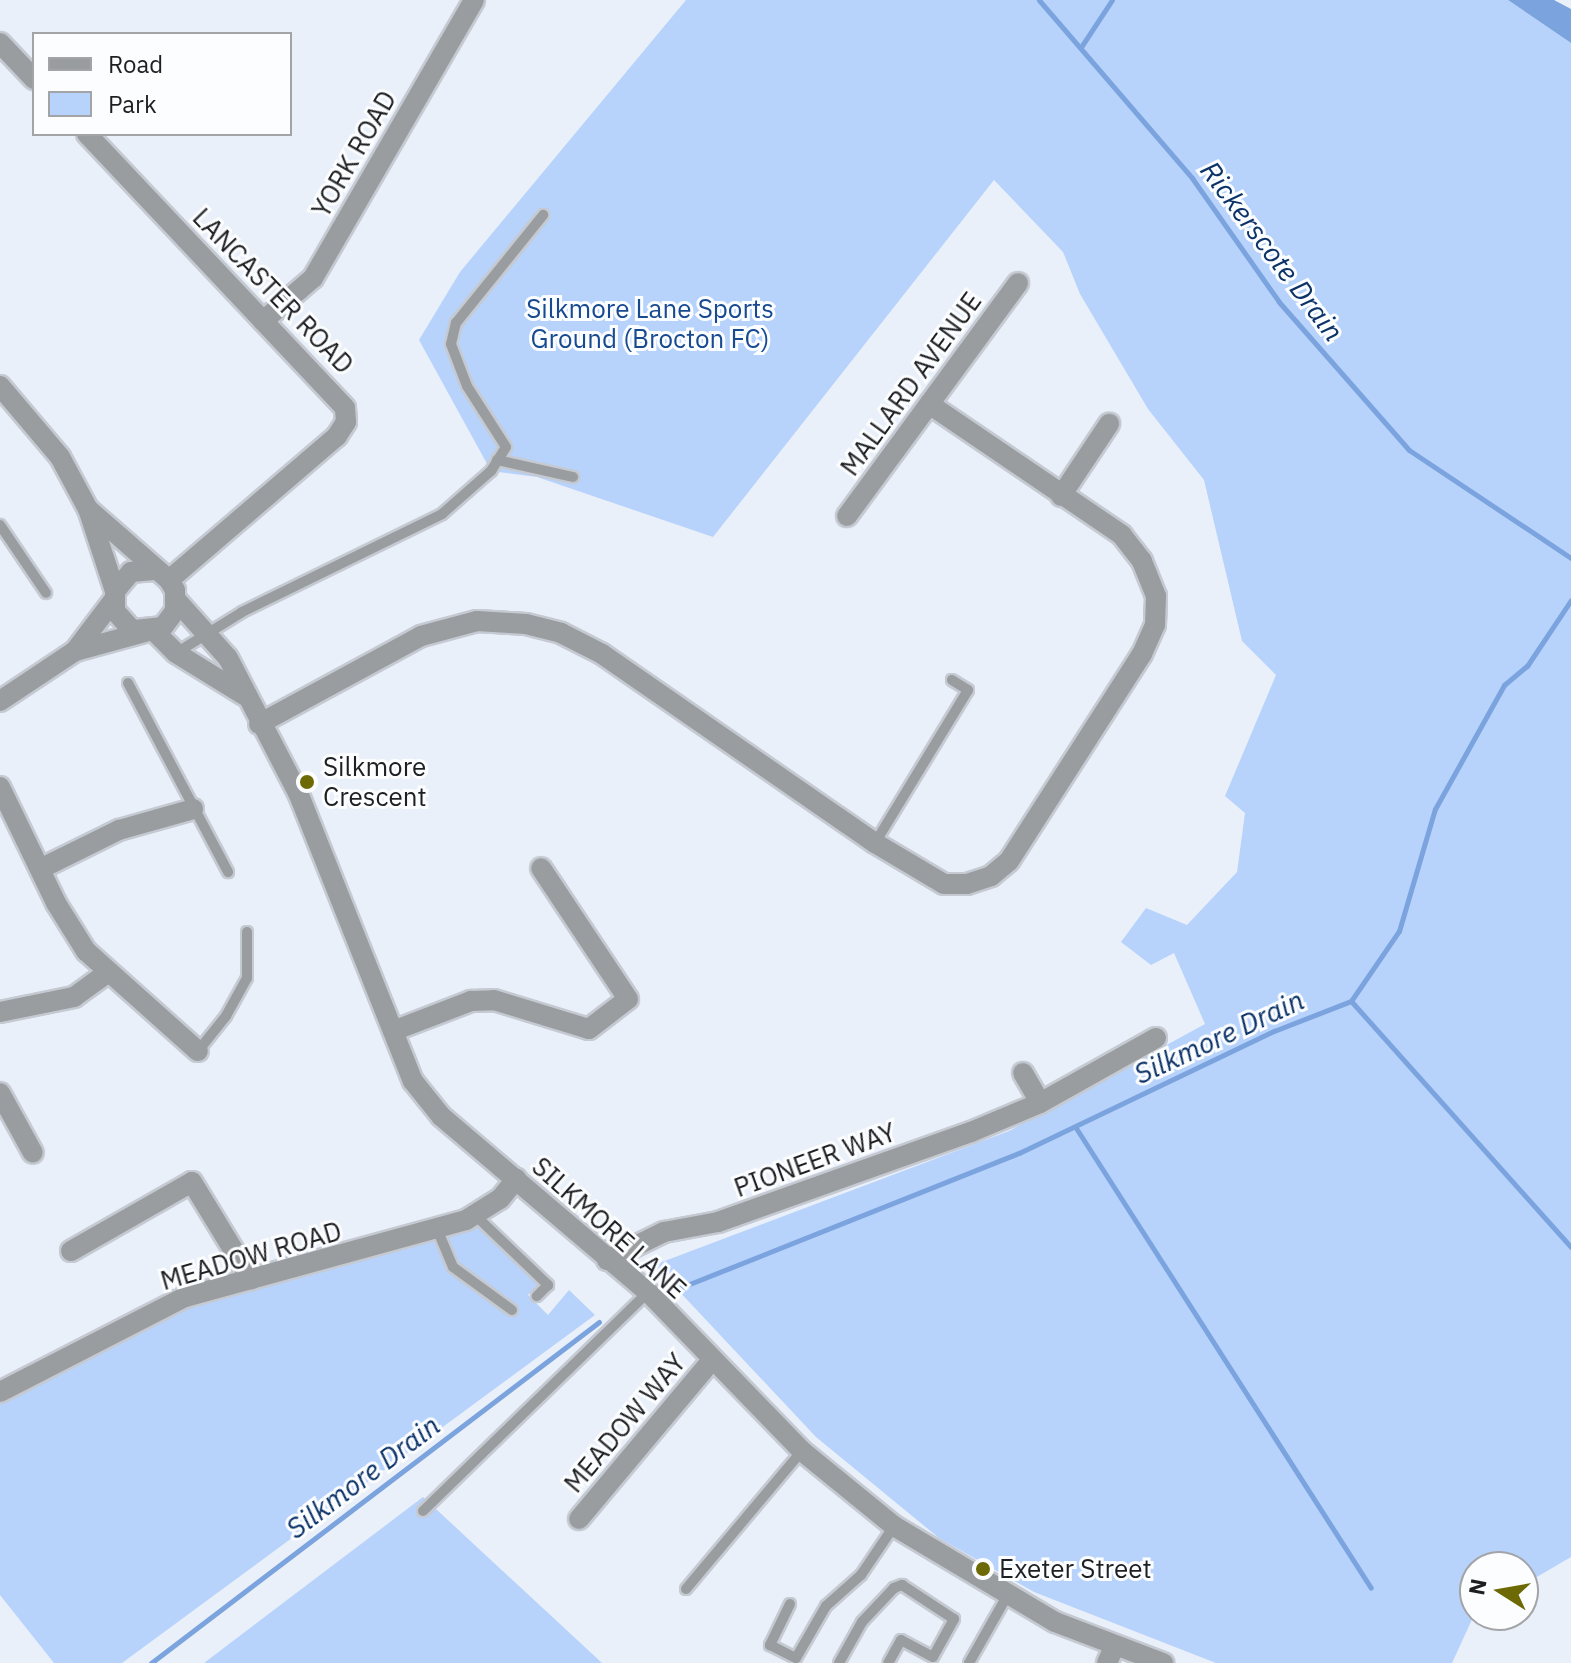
<!DOCTYPE html>
<style>
body{margin:0}
#map{position:relative;width:1571px;height:1663px;overflow:hidden;background:#eaf0f9;font-family:"IBM Plex Sans",sans-serif}
div>[style]{position:absolute}
[style*='--x']{left:calc(var(--x)*1px);top:calc(var(--y)*1px);width:calc(var(--w)*1px);rotate:calc(var(--a)*1deg)}
.green>*{inset:0;background:#b7d3fc}
.water>*{inset:0;background:#7ba3de}
.stream>*{height:5px;margin:-2.5px;padding:0 2.5px;transform-origin:2.5px;border-radius:2.5px;background:#7ba3de}
.roads{filter:drop-shadow(2px 0 #c5cad2) drop-shadow(-2px 0 #c5cad2) drop-shadow(0 2px #c5cad2) drop-shadow(0 -2px #c5cad2)}
.service>*{height:10px;margin:-5px;padding:0 5px;transform-origin:5px;border-radius:5px;background:#9a9da0}
.minor>*{height:20px;margin:-10px;padding:0 10px;transform-origin:10px;border-radius:10px;background:#9a9da0}
.tertiary>*{height:20px;margin:-10px;padding:0 10px;transform-origin:10px;border-radius:10px;background:#9a9da0}
.dots>*{width:22px;height:22px;translate:-50% -50%;box-sizing:border-box;border:4px solid #fcfdff;border-radius:50%}
span{translate:-50% -50%;white-space:nowrap;text-align:center;line-height:1.15;-webkit-text-stroke:6px #fcfdff;paint-order:stroke}
.street-label{font-size:26px;color:#1d1f22}
.park-label{font-size:26px;color:#174a90}
.poi-label{font-size:26px;color:#1d1f22}
.left{translate:0 -50%;text-align:left}
.water-label{font-size:28px;color:#0c3368;font-style:italic}
.legend{position:absolute;left:32px;top:32px;width:260px;height:104px;box-sizing:border-box;background:#fcfdff;border:2px solid #a3a4a7;margin:0;padding:10px 14px;list-style:none;font-size:24px;color:#1d1f22}
.legend li{display:flex;align-items:center;gap:16px;height:40px}
.legend b{width:40px;border:2px solid #a3a4a7}
.north{position:absolute;left:1459px;top:1551px;width:80px;height:80px;box-sizing:border-box;background:#fcfdff;border:2px solid #a3a4a7;border-radius:50%;rotate:281deg;font-size:22px;font-weight:700;line-height:32px;text-align:center;color:#1d1f22}
.north::after{content:'';display:block;margin:auto;width:28px;height:36px;background:#6d6a06;clip-path:polygon(50% 0,100% 100%,50% 72%,0 100%)}
</style>
<div id="map">
<div class="green">
<div style="clip-path:polygon(686px 0,1508px 0,1571px 43px,1571px 1557px,1523px 1585px,1523px 1567px,1475px 1567px,1475px 1613px,1452px 1663px,1216px 1663px,1034px 1592px,939px 1538px,816px 1437px,677px 1289px,646px 1268px,1009px 1131px,1205px 1024px,1174px 953px,1151px 965px,1121px 942px,1146px 908px,1187px 925px,1237px 872px,1245px 813px,1225px 796px,1276px 675px,1242px 641px,1204px 480px,1148px 409px,1080px 294px,1063px 252px,994px 180px,713px 537px,537px 477px,491px 471px,419px 340px,460px 272px)"></div>
<div style="clip-path:polygon(477px 1224px,539px 1283px,528px 1295px,548px 1315px,569px 1290px,595px 1315px,122px 1663px,54px 1663px,0 1595px,0 1401px,189px 1305px)"></div>
<div style="clip-path:polygon(423px 1497px,602px 1663px,204px 1663px)"></div>
</div>
<div class="water">
<div style="clip-path:polygon(1508px 0,1554px 0,1571px 9px,1571px 43px)"></div>
</div>
<div class="stream">
<div style="--x:1039;--y:0;--w:235;--a:49.3"></div>
<div style="--x:1192;--y:178;--w:151;--a:54.9"></div>
<div style="--x:1279;--y:302;--w:197;--a:48.7"></div>
<div style="--x:1409;--y:450;--w:195;--a:33.7"></div>
<div style="--x:1081;--y:47;--w:56;--a:-56.6"></div>
<div style="--x:1351;--y:1001;--w:330;--a:48.2"></div>
<div style="--x:1076;--y:1128;--w:546;--a:57.33"></div>
<div style="--x:677;--y:1289;--w:368;--a:-21.7"></div>
<div style="--x:1019;--y:1153;--w:283;--a:-25.6"></div>
<div style="--x:1274;--y:1031;--w:83;--a:-21.3"></div>
<div style="--x:1351;--y:1001;--w:85;--a:-55.6"></div>
<div style="--x:1399;--y:931;--w:127;--a:-73.6"></div>
<div style="--x:1435;--y:809;--w:142;--a:-60.9"></div>
<div style="--x:1504;--y:685;--w:30;--a:-40"></div>
<div style="--x:1527;--y:666;--w:79;--a:-56.3"></div>
<div style="--x:151;--y:1663;--w:563;--a:-37.28"></div>
</div>
<div class="roads">
<div class="service">
<div style="--x:497;--y:460;--w:78;--a:12.6"></div>
<div style="--x:0;--y:525;--w:82;--a:55.9"></div>
<div style="--x:176;--y:653;--w:78;--a:-31.8"></div>
<div style="--x:242;--y:612;--w:223;--a:-26.1"></div>
<div style="--x:442;--y:514;--w:65;--a:-41.3"></div>
<div style="--x:491;--y:471;--w:28;--a:-58"></div>
<div style="--x:506;--y:447;--w:72;--a:-122.6"></div>
<div style="--x:467;--y:386;--w:45;--a:-110.9"></div>
<div style="--x:451;--y:344;--w:22;--a:-77"></div>
<div style="--x:456;--y:323;--w:139;--a:-51.1"></div>
<div style="--x:128;--y:683;--w:214;--a:62.1"></div>
<div style="--x:875;--y:843;--w:179;--a:-58.7"></div>
<div style="--x:968;--y:690;--w:19;--a:-148"></div>
<div style="--x:198;--y:1051;--w:45;--a:-51.3"></div>
<div style="--x:226;--y:1016;--w:43;--a:-61.1"></div>
<div style="--x:247;--y:978;--w:46;--a:-90"></div>
<div style="--x:476;--y:1216;--w:100;--a:43.8"></div>
<div style="--x:548;--y:1285;--w:16;--a:135"></div>
<div style="--x:437;--y:1229;--w:41;--a:67.2"></div>
<div style="--x:453;--y:1267;--w:73;--a:36.1"></div>
<div style="--x:423;--y:1511;--w:314;--a:-44.2"></div>
<div style="--x:686;--y:1589;--w:180;--a:-50"></div>
<div style="--x:790;--y:1604;--w:46;--a:116"></div>
<div style="--x:770;--y:1645;--w:29;--a:27"></div>
<div style="--x:796;--y:1658;--w:60;--a:-60"></div>
<div style="--x:826;--y:1606;--w:47;--a:-41.5"></div>
<div style="--x:861;--y:1575;--w:59;--a:-56"></div>
<div style="--x:839;--y:1663;--w:47;--a:-60.7"></div>
<div style="--x:862;--y:1622;--w:47;--a:-46.7"></div>
<div style="--x:894;--y:1588;--w:9;--a:-21"></div>
<div style="--x:902;--y:1585;--w:62;--a:33.2"></div>
<div style="--x:954;--y:1619;--w:43;--a:118.9"></div>
<div style="--x:933;--y:1657;--w:36;--a:-152"></div>
<div style="--x:901;--y:1640;--w:26;--a:119"></div>
<div style="--x:969;--y:1663;--w:77;--a:-60.4"></div>
</div>
<div class="minor">
<div style="--x:0;--y:43;--w:50;--a:46.6"></div>
<div style="--x:87;--y:134;--w:376;--a:46.7"></div>
<div style="--x:345;--y:408;--w:14;--a:86"></div>
<div style="--x:346;--y:422;--w:17;--a:123"></div>
<div style="--x:337;--y:436;--w:221;--a:139.4"></div>
<div style="--x:263;--y:321;--w:66;--a:-40.7"></div>
<div style="--x:313;--y:278;--w:321;--a:-59.9"></div>
<div style="--x:1061;--y:496;--w:87;--a:-56.3"></div>
<div style="--x:847;--y:516;--w:289;--a:-53.7"></div>
<div style="--x:75;--y:651;--w:73;--a:-15.2"></div>
<div style="--x:0;--y:701;--w:90;--a:-33.7"></div>
<div style="--x:75;--y:651;--w:63;--a:-52.8"></div>
<div style="--x:259;--y:724;--w:184;--a:-28.5"></div>
<div style="--x:421;--y:636;--w:58;--a:-15"></div>
<div style="--x:477;--y:621;--w:49;--a:3.5"></div>
<div style="--x:526;--y:624;--w:36;--a:14"></div>
<div style="--x:561;--y:633;--w:46;--a:27.1"></div>
<div style="--x:602;--y:654;--w:332;--a:34.7"></div>
<div style="--x:875;--y:843;--w:80;--a:30.7"></div>
<div style="--x:944;--y:884;--w:23;--a:0"></div>
<div style="--x:967;--y:884;--w:25;--a:-18"></div>
<div style="--x:991;--y:876;--w:23;--a:-40"></div>
<div style="--x:1009;--y:861;--w:246;--a:-57.3"></div>
<div style="--x:1142;--y:654;--w:32;--a:-66"></div>
<div style="--x:1155;--y:625;--w:29;--a:-88"></div>
<div style="--x:1156;--y:596;--w:38;--a:-112"></div>
<div style="--x:1142;--y:561;--w:33;--a:-128"></div>
<div style="--x:1122;--y:535;--w:233;--a:-145.8"></div>
<div style="--x:0;--y:787;--w:129;--a:64.2"></div>
<div style="--x:56;--y:903;--w:57;--a:58"></div>
<div style="--x:86;--y:951;--w:150;--a:41.8"></div>
<div style="--x:42;--y:868;--w:86;--a:-26.3"></div>
<div style="--x:119;--y:830;--w:77;--a:-15.8"></div>
<div style="--x:0;--y:1012;--w:76;--a:-11.5"></div>
<div style="--x:74;--y:997;--w:39;--a:-36"></div>
<div style="--x:393;--y:1031;--w:84;--a:-21"></div>
<div style="--x:471;--y:1001;--w:23;--a:-2"></div>
<div style="--x:494;--y:1000;--w:99;--a:17"></div>
<div style="--x:589;--y:1029;--w:49;--a:-37.6"></div>
<div style="--x:628;--y:999;--w:157;--a:-123.6"></div>
<div style="--x:1023;--y:1073;--w:34;--a:60"></div>
<div style="--x:0;--y:1093;--w:68;--a:61.2"></div>
<div style="--x:71;--y:1251;--w:139;--a:-29.7"></div>
<div style="--x:192;--y:1182;--w:114;--a:58.7"></div>
<div style="--x:607;--y:1260;--w:64;--a:-26.2"></div>
<div style="--x:664;--y:1232;--w:55;--a:-10.5"></div>
<div style="--x:718;--y:1222;--w:269;--a:-19.6"></div>
<div style="--x:971;--y:1132;--w:75;--a:-22.8"></div>
<div style="--x:1040;--y:1103;--w:133;--a:-29.3"></div>
<div style="--x:0;--y:1392;--w:208;--a:-27.2"></div>
<div style="--x:185;--y:1297;--w:291;--a:-15.3"></div>
<div style="--x:466;--y:1220;--w:40;--a:-32"></div>
<div style="--x:500;--y:1199;--w:26;--a:-51"></div>
<div style="--x:579;--y:1519;--w:206;--a:-50.1"></div>
<div style="--x:1107;--y:1663;--w:17;--a:-66"></div>
</div>
<div class="tertiary">
<div style="--x:0;--y:386;--w:93;--a:49.8"></div>
<div style="--x:60;--y:457;--w:59;--a:61.7"></div>
<div style="--x:88;--y:509;--w:86;--a:71.8"></div>
<div style="--x:88;--y:509;--w:108;--a:41.2"></div>
<div style="--x:169;--y:580;--w:12;--a:59"></div>
<div style="--x:175;--y:590;--w:21;--a:90"></div>
<div style="--x:175;--y:611;--w:20;--a:127"></div>
<div style="--x:163;--y:627;--w:31;--a:174"></div>
<div style="--x:132;--y:630;--w:25;--a:-132"></div>
<div style="--x:115;--y:611;--w:20;--a:-90"></div>
<div style="--x:115;--y:591;--w:25;--a:-50"></div>
<div style="--x:131;--y:572;--w:23;--a:-5"></div>
<div style="--x:177;--y:601;--w:76;--a:48.2"></div>
<div style="--x:228;--y:658;--w:154;--a:62.6"></div>
<div style="--x:299;--y:795;--w:308;--a:68.3"></div>
<div style="--x:413;--y:1081;--w:45;--a:51.3"></div>
<div style="--x:441;--y:1116;--w:272;--a:40.4"></div>
<div style="--x:648;--y:1292;--w:221;--a:45.9"></div>
<div style="--x:802;--y:1451;--w:119;--a:39.2"></div>
<div style="--x:894;--y:1526;--w:187;--a:30.8"></div>
<div style="--x:1055;--y:1622;--w:116;--a:20.8"></div>
<div style="--x:154;--y:631;--w:31;--a:45"></div>
<div style="--x:176;--y:653;--w:80;--a:31.7"></div>
</div>
</div>
<div class="dots">
<div style="left:307px;top:782px;background:#6d6a06"></div>
<div style="left:983px;top:1569px;background:#6d6a06"></div>
</div>
<div class="street-label">
<span style="left:354px;top:154px;rotate:-60deg">YORK ROAD</span>
<span style="left:273px;top:291px;rotate:46deg">LANCASTER ROAD</span>
<span style="left:911px;top:384px;rotate:-54deg">MALLARD AVENUE</span>
<span style="left:815px;top:1160px;rotate:-20deg">PIONEER WAY</span>
<span style="left:609px;top:1228px;rotate:42deg">SILKMORE LANE</span>
<span style="left:251px;top:1256px;rotate:-16deg">MEADOW ROAD</span>
<span style="left:625px;top:1423px;rotate:-50deg">MEADOW WAY</span>
</div>
<div class="park-label">
<span style="left:650px;top:324px">Silkmore Lane Sports<br>Ground (Brocton FC)</span>
</div>
<div class="poi-label">
<span class="left" style="left:323px;top:782px">Silkmore<br>Crescent</span>
<span class="left" style="left:999px;top:1569px">Exeter Street</span>
</div>
<div class="water-label">
<span style="left:1272px;top:251px;rotate:53deg">Rickerscote Drain</span>
<span style="left:1219px;top:1037px;rotate:-25deg">Silkmore Drain</span>
<span style="left:363px;top:1477px;rotate:-37deg">Silkmore Drain</span>
</div>
<ul class="legend">
<li><b style="height:10px;background:#9a9da0"></b>Road</li>
<li><b style="height:22px;background:#b7d3fc"></b>Park</li>
</ul>
<div class="north">N</div>
</div>
